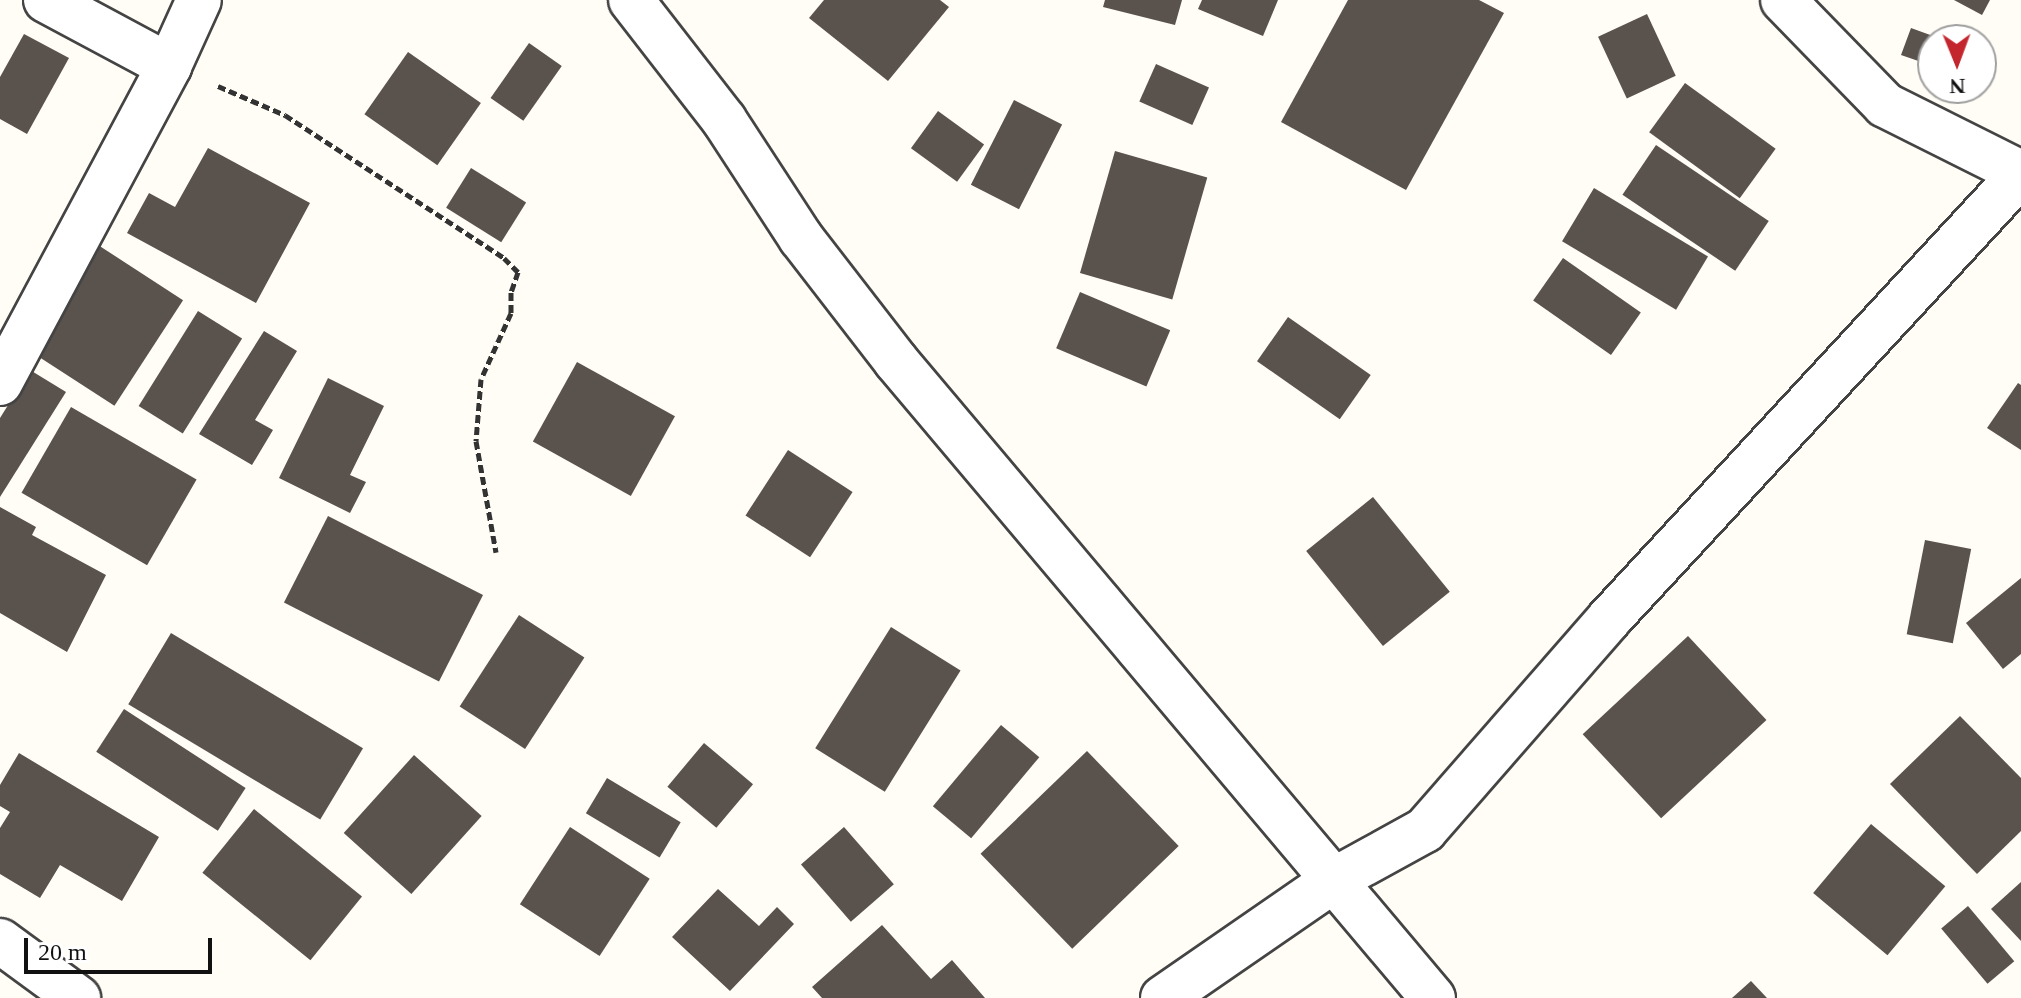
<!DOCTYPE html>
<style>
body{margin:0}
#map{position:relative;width:2021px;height:998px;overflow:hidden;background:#fffdf5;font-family:Georgia,serif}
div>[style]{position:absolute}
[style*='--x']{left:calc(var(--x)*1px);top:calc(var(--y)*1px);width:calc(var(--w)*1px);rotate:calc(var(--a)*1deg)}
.building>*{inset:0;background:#5a524d;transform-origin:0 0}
.path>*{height:5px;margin-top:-2.5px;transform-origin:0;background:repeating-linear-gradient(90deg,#333 0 8px,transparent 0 12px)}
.roads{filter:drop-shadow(2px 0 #444) drop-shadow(-2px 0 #444) drop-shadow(0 2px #444) drop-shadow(0 -2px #444)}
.street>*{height:44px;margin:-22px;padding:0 22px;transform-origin:22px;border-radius:22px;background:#fff}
span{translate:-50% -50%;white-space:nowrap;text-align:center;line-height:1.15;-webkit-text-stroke:8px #fff;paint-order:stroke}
.north{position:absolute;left:1917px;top:24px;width:80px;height:80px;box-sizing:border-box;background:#fff;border:2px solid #a0a0a0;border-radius:50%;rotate:179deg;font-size:22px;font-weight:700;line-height:32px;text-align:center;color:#111}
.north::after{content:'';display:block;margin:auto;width:28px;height:36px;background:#c4262e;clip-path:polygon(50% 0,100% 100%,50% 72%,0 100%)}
.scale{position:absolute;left:24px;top:938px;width:188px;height:36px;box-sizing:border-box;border:4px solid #111;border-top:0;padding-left:10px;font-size:24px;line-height:28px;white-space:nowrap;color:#111;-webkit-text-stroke:6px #fff;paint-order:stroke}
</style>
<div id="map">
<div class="building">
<div style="clip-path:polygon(824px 0,940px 0,949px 7px,888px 81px,809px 18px)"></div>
<div style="clip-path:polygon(1105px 0,1182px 0,1175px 25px,1103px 7px)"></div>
<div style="clip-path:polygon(1202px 0,1278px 0,1263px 36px,1198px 9px)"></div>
<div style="clip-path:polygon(1348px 0,1479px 0,1504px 13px,1406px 190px,1281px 122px)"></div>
<div style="clip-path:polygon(1954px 0,1990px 0,1982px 15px)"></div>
<div style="left:1647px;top:14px;width:68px;height:54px;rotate:65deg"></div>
<div style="clip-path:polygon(1911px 28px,1944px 40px,1933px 40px,1930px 65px,1901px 55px)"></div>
<div style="clip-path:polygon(24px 34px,69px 58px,27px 134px,0 119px,0 77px)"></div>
<div style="left:529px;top:43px;width:40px;height:67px;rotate:35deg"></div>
<div style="left:408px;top:52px;width:89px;height:76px;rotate:35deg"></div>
<div style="left:1156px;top:64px;width:58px;height:41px;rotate:24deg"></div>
<div style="left:1685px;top:83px;width:112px;height:61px;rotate:36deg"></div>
<div style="left:1014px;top:100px;width:54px;height:95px;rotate:27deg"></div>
<div style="left:938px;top:111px;width:57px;height:46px;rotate:36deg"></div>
<div style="left:1656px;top:145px;width:136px;height:60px;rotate:34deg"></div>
<div style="clip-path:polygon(208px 148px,310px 203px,256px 303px,127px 233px,149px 193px,175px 207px)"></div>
<div style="left:1115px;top:151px;width:96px;height:127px;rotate:16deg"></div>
<div style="left:471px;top:168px;width:65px;height:47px;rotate:32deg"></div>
<div style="left:1594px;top:188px;width:133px;height:62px;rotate:31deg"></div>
<div style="left:95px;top:243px;width:105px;height:126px;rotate:33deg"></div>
<div style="left:1563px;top:258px;width:95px;height:52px;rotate:35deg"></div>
<div style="left:1080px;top:292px;width:98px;height:61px;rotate:23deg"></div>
<div style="left:198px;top:311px;width:52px;height:112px;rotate:32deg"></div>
<div style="left:1288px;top:317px;width:101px;height:54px;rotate:35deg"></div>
<div style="clip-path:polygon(264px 331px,297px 351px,255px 420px,273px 430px,252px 465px,199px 434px)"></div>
<div style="left:577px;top:362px;width:112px;height:91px;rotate:29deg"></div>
<div style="clip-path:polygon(30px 370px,66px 392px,0 497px,0 418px)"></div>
<div style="clip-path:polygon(328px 378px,384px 406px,350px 475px,366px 482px,350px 513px,279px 478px)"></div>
<div style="clip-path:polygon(2018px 383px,2021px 385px,2021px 450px,1987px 428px)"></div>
<div style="left:71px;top:407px;width:145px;height:99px;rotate:30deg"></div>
<div style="left:788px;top:450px;width:77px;height:78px;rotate:33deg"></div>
<div style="left:1373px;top:497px;width:122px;height:86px;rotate:51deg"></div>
<div style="clip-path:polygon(0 507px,36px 527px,32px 535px,106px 575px,67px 652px,0 613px)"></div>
<div style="left:328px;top:516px;width:174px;height:97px;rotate:27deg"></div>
<div style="left:1925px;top:540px;width:47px;height:96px;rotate:11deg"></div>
<div style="clip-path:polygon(2021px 578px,2021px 654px,2003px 669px,1966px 623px)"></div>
<div style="left:519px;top:615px;width:78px;height:109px;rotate:33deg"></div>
<div style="left:891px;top:627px;width:82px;height:143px;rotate:32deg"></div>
<div style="left:171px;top:633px;width:224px;height:83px;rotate:31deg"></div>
<div style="left:1688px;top:636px;width:115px;height:144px;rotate:47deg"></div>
<div style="left:124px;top:709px;width:145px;height:51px;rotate:33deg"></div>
<div style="clip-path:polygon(1960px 716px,2021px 778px,2021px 831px,1977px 874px,1890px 784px)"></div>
<div style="left:1001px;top:725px;width:50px;height:106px;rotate:40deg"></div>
<div style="left:704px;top:743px;width:64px;height:57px;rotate:40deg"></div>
<div style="left:1087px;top:751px;width:132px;height:148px;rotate:46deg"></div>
<div style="clip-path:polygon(19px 753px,159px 837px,122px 901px,60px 865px,40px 898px,0 874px,0 828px,10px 812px,0 806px,0 785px)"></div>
<div style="left:414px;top:755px;width:91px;height:105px;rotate:42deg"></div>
<div style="left:607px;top:778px;width:86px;height:41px;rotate:31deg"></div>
<div style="left:254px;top:809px;width:139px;height:82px;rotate:39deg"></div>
<div style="left:1871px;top:824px;width:97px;height:90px;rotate:40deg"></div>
<div style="left:570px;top:827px;width:95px;height:92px;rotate:33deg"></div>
<div style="left:844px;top:827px;width:76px;height:57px;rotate:49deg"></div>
<div style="clip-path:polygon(2021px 882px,2021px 941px,1991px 909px)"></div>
<div style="clip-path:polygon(718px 889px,759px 926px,777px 907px,794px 924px,730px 991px,672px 937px)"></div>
<div style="left:1968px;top:906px;width:72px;height:35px;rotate:50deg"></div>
<div style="clip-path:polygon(882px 925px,931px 979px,952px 960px,985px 998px,822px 998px,812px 987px)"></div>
<div style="clip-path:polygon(1751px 981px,1767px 998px,1732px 998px)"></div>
</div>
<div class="path">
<div style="--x:218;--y:86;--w:73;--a:23.4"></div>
<div style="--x:285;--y:115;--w:262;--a:33.1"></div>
<div style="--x:504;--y:258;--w:20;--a:45"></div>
<div style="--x:518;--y:272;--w:21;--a:109"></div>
<div style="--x:511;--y:292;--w:21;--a:90"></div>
<div style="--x:511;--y:313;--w:72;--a:114.4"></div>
<div style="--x:481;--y:379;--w:62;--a:94.6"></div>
<div style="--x:476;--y:441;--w:113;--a:79.8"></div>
</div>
<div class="roads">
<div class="street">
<div style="--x:46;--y:0;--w:140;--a:28.2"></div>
<div style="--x:631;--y:0;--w:152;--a:52.2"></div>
<div style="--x:724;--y:120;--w:141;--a:56.9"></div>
<div style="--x:801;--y:238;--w:155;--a:52.3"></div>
<div style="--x:896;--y:361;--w:833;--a:49.87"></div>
<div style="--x:1783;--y:0;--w:146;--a:45.8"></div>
<div style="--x:1885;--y:105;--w:152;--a:26.6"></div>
<div style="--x:0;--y:383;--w:359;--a:-61.9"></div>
<div style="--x:169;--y:66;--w:72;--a:-65.6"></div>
<div style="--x:0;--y:941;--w:97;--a:36.2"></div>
<div style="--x:1163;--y:998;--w:208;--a:-34.6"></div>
<div style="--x:1334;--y:880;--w:104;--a:-28.8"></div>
<div style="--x:1425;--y:830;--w:280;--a:-48.9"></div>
<div style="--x:1609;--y:619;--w:606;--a:-47.21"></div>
</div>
</div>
<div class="north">N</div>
<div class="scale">20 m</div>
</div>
